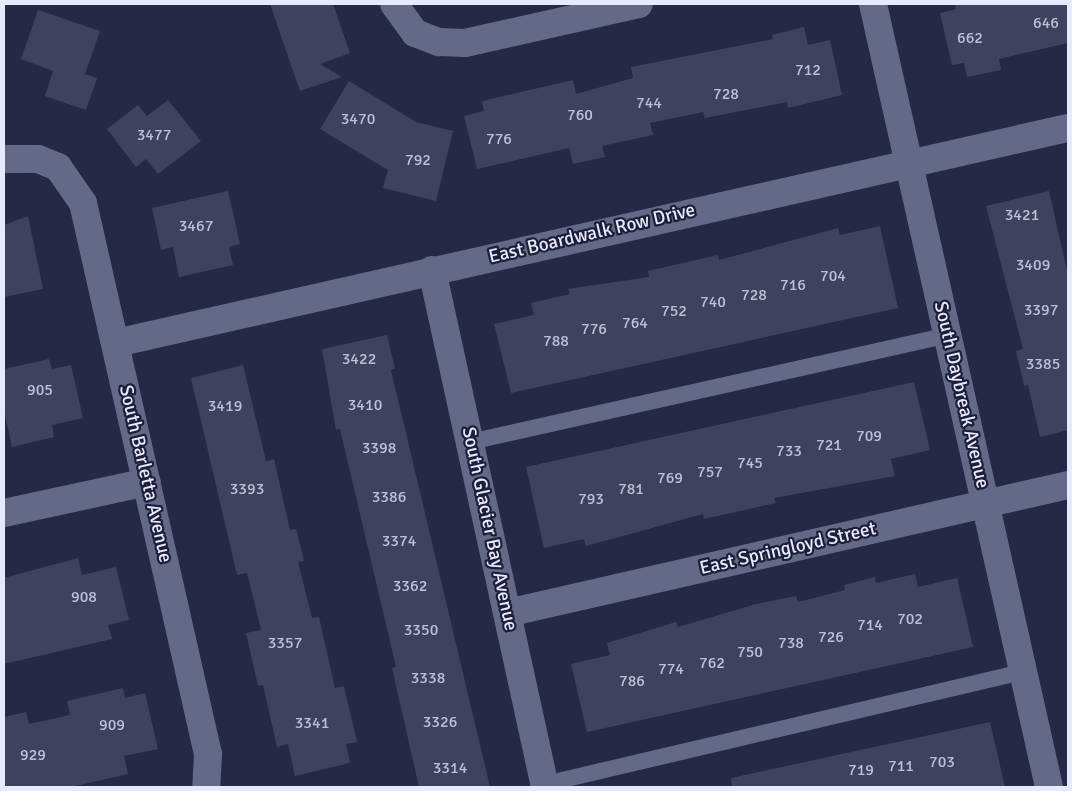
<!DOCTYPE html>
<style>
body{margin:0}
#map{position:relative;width:1072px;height:791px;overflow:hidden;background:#262945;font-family:Signika,sans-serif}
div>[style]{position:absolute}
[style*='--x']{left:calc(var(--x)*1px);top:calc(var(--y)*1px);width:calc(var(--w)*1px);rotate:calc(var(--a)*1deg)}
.building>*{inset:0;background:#3e425f}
.lane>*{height:16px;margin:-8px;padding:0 8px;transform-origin:8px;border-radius:8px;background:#646988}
.street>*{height:28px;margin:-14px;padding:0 14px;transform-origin:14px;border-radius:14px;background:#646988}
span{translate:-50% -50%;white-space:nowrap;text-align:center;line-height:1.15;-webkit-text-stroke:4.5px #1d1f3a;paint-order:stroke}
.number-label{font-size:16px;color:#bdc0d5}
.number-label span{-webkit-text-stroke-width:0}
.street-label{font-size:19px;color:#e7eafc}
.frame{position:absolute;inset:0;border:5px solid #e7eafc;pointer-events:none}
</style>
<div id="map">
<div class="building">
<div style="clip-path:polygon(270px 4px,333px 4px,350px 53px,320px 64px,342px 77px,300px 91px)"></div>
<div style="clip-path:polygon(955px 4px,1068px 4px,1068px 43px,999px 59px,1001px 70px,967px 77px,964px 63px,952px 65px,940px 13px,956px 9px)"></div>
<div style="clip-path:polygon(38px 10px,100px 31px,85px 74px,97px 78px,86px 110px,45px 96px,53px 71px,21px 59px)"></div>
<div style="clip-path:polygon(804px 27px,808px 45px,830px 40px,842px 95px,788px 108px,787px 102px,705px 118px,703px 112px,650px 123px,653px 135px,602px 146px,605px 157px,573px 164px,569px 148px,477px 169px,464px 116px,484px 111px,482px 101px,573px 80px,576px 94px,633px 78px,631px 67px,773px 39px,772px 35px)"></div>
<div style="clip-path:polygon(349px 81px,416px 122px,453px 131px,436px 201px,383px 188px,388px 170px,320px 129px)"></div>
<div style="clip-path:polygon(168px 100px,201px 141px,158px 174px,146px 159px,136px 167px,107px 129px,138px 105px,147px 116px)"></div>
<div style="clip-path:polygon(228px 191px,240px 244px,229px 247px,233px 265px,179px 277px,173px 247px,161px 250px,152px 208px)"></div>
<div style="clip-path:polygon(1049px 191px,1068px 275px,1068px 430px,1040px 437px,1028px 385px,1024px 386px,1016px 351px,1023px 349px,986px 206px)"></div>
<div style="clip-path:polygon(28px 216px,43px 289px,4px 297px,4px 225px)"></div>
<div style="clip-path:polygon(880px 226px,898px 308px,511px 393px,494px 324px,534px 315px,531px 303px,570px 294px,568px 289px,649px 277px,648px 271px,718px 255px,719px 260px,838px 228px,840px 235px)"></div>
<div style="clip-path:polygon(387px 335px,395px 369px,391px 370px,490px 787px,419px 787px,392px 668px,396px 667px,340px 429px,336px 430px,322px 349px)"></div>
<div style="clip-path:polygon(49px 359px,52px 369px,71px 365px,83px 418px,52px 425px,54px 437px,12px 447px,4px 410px,4px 369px)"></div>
<div style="clip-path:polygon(243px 365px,266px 461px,274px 459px,290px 530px,296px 529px,304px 561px,298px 562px,312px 618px,319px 617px,335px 688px,344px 686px,357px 742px,346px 744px,350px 763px,295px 776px,288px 744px,277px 747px,263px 685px,258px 686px,246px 633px,261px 630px,247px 573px,237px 575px,191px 378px)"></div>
<div style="clip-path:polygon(914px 382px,930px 450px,891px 459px,895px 476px,774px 498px,776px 503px,704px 519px,703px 514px,586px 546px,584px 539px,544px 548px,526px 467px)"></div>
<div style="clip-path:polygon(78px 558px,82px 575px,116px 567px,129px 620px,108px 625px,112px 639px,4px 664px,4px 578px)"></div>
<div style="clip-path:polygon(915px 574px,918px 587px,957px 578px,973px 647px,587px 732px,571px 664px,610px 655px,607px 643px,676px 622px,678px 627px,756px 604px,796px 596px,798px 602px,845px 590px,844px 585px,875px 577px,876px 583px)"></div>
<div style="clip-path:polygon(123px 688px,125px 698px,145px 693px,158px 749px,124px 756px,128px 774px,71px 787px,4px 787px,4px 717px,26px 712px,29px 724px,70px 715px,67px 701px)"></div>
<div style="clip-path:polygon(990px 722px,1005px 787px,732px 787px,731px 778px)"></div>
</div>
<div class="lane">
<div style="--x:470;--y:442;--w:490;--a:-12.6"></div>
<div style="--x:545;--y:784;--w:492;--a:-13.2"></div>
</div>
<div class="street">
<div style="--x:394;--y:4;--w:36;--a:54"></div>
<div style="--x:415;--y:33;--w:26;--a:21"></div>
<div style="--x:439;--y:42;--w:26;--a:2"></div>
<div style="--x:465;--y:43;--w:178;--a:-12.6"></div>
<div style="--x:873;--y:4;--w:803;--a:77.33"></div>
<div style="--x:4;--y:159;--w:34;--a:0"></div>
<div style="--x:38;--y:159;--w:22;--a:22"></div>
<div style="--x:58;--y:167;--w:44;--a:55.2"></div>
<div style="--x:83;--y:203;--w:565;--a:77.22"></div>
<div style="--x:208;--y:754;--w:33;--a:93"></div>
<div style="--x:432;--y:270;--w:529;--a:77.67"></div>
<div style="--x:116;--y:343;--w:976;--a:-12.73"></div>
<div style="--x:4;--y:513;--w:146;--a:-12.2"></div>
<div style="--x:507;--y:613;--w:575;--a:-12.85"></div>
</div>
<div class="number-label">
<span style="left:1046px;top:23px">646</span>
<span style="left:970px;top:38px">662</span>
<span style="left:808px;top:70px">712</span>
<span style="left:726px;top:94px">728</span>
<span style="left:649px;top:103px">744</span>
<span style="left:580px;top:115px">760</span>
<span style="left:358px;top:119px">3470</span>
<span style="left:154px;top:135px">3477</span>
<span style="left:499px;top:139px">776</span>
<span style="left:418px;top:160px">792</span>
<span style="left:1022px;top:215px">3421</span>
<span style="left:196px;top:226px">3467</span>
<span style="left:1033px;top:265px">3409</span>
<span style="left:833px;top:276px">704</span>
<span style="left:793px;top:285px">716</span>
<span style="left:754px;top:295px">728</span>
<span style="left:713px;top:302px">740</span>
<span style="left:1041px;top:310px">3397</span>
<span style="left:674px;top:311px">752</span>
<span style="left:635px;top:323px">764</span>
<span style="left:594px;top:329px">776</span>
<span style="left:556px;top:341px">788</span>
<span style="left:359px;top:359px">3422</span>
<span style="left:1043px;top:364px">3385</span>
<span style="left:40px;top:390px">905</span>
<span style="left:365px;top:405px">3410</span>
<span style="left:225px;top:406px">3419</span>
<span style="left:869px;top:436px">709</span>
<span style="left:829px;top:445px">721</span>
<span style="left:379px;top:448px">3398</span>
<span style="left:789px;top:451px">733</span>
<span style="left:750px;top:463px">745</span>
<span style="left:710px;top:472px">757</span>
<span style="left:670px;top:478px">769</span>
<span style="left:247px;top:489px">3393</span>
<span style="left:631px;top:489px">781</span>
<span style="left:389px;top:497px">3386</span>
<span style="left:591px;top:499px">793</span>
<span style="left:399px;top:541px">3374</span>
<span style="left:410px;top:586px">3362</span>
<span style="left:84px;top:597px">908</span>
<span style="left:910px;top:619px">702</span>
<span style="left:870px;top:625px">714</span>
<span style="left:421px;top:630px">3350</span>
<span style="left:831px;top:637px">726</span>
<span style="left:285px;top:643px">3357</span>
<span style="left:791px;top:643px">738</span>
<span style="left:750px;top:652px">750</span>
<span style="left:712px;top:663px">762</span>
<span style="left:671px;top:669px">774</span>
<span style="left:428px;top:678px">3338</span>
<span style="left:632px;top:681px">786</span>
<span style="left:440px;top:722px">3326</span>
<span style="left:312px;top:723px">3341</span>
<span style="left:112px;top:725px">909</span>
<span style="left:33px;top:755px">929</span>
<span style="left:942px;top:762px">703</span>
<span style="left:901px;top:766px">711</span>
<span style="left:450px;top:768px">3314</span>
<span style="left:861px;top:770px">719</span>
</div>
<div class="street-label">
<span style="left:592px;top:234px;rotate:-13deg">East Boardwalk Row Drive</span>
<span style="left:961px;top:395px;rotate:77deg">South Daybreak Avenue</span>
<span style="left:145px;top:474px;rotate:77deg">South Barletta Avenue</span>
<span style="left:489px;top:529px;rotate:78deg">South Glacier Bay Avenue</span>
<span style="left:788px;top:549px;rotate:-13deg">East Springloyd Street</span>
</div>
<div class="frame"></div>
</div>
